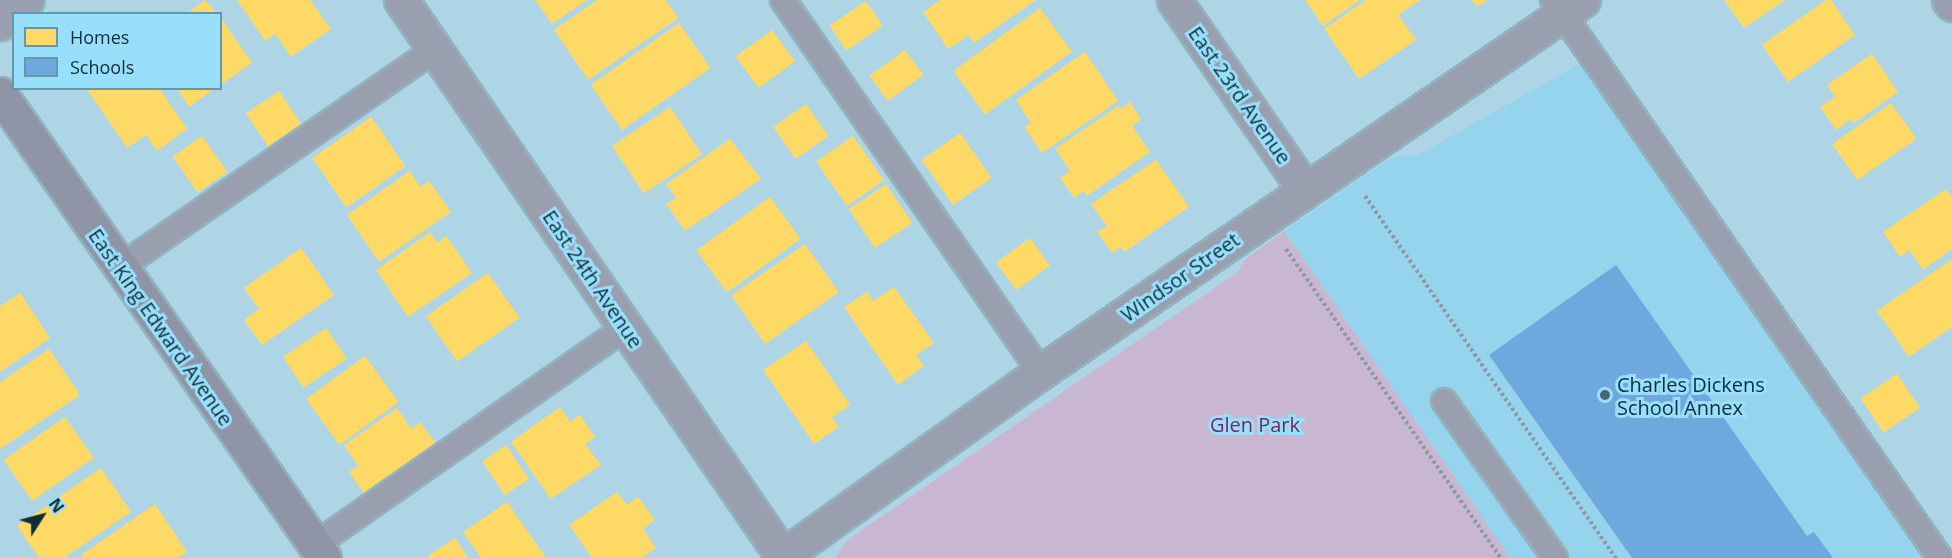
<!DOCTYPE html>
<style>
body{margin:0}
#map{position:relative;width:1952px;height:558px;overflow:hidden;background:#aed5e5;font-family:"Open Sans",sans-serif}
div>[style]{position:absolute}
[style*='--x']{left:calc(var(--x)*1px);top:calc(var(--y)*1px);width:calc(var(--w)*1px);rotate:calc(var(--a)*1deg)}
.built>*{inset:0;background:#96d4ed}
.green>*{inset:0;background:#c9b6d2}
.homes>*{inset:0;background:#ffd966;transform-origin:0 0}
.schools>*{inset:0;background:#6fa8dc}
.path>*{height:4px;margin-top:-2px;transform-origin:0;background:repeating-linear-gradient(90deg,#8c98a4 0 3px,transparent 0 6px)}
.roads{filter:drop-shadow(2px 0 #93b2bf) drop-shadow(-2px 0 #93b2bf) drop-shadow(0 2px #93b2bf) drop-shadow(0 -2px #93b2bf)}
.lane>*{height:24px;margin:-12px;padding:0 12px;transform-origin:12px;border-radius:12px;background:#999faf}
.street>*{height:33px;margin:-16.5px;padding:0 16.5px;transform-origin:16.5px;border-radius:16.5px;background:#999faf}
.secondary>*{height:33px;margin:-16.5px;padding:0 16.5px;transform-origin:16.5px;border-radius:16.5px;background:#8f94a6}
.dots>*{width:16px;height:16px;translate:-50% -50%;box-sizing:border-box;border:3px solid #98dffb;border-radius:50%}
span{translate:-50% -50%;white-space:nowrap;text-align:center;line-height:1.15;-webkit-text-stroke:6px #98dffb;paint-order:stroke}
.street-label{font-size:20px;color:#102e39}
.poi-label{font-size:20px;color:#102e39}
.left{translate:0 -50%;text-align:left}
.park-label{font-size:20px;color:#78275b}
.legend{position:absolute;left:12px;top:12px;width:210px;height:78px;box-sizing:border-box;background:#98dffb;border:2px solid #6298ad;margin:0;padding:8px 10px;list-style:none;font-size:18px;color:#102e39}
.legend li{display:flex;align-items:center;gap:12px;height:30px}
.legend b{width:30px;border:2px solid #6298ad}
.north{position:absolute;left:12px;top:486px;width:60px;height:60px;-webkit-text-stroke:4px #98dffb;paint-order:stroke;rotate:54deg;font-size:16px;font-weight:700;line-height:24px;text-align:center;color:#102e39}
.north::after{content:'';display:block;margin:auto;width:21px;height:27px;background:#102e39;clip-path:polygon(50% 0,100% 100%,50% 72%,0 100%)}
</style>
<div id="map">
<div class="built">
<div style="clip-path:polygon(1581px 63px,1927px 558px,1510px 558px,1284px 231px,1392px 157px,1416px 156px)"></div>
</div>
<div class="green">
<div style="clip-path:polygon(1284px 231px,1510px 558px,835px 558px,846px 541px,1238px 272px,1244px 260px)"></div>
</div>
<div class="homes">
<div style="clip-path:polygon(205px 0,218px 14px,186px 14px)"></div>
<div style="clip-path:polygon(237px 0,310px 0,331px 29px,291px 57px,275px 34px,265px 41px)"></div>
<div style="clip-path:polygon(535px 0,587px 0,552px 24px)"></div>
<div style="clip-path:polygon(597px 0,666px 0,678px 18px,588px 80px,554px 30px)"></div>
<div style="clip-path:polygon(940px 0,1036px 0,974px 43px,969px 35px,948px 49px,923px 12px)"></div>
<div style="clip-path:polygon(1305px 0,1360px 0,1323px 26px)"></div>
<div style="clip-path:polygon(1366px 0,1420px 0,1398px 15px,1416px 40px,1359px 79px,1324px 29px)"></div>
<div style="clip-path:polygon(1472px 0,1487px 0,1477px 7px)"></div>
<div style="clip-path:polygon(1724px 0,1785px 0,1744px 28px)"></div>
<div style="clip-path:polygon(1826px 0,1831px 0,1855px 35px,1788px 82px,1762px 45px)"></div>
<div style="left:866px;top:1px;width:30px;height:44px;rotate:56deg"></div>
<div style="left:1040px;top:8px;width:54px;height:107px;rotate:54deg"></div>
<div style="clip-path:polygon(220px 17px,252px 63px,220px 85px)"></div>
<div style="left:679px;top:23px;width:55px;height:108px;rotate:55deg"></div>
<div style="left:772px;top:30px;width:39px;height:45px;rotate:54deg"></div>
<div style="left:905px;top:50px;width:31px;height:44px;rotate:54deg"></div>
<div style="clip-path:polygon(1085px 52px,1118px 101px,1042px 153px,1024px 127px,1031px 123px,1016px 100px)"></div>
<div style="clip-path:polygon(1872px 54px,1898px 92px,1854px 123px,1851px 119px,1836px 130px,1820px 107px,1835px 97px,1827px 85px)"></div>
<div style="clip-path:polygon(86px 88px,159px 88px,187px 129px,157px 151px,146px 135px,127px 148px)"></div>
<div style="clip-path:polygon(177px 88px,215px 88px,189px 107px)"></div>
<div style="left:279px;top:91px;width:50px;height:40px;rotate:56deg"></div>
<div style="clip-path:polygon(1130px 102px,1141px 119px,1132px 126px,1150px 152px,1087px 196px,1084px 191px,1074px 198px,1060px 178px,1070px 171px,1055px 149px,1118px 106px,1121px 109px)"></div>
<div style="left:1891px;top:103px;width:44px;height:72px;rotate:55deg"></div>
<div style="left:806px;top:104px;width:39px;height:40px;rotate:55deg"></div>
<div style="left:670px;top:107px;width:57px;height:70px;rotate:56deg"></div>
<div style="left:371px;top:117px;width:60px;height:72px;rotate:55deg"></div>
<div style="left:960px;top:133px;width:55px;height:47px;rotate:55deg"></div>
<div style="left:202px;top:136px;width:44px;height:36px;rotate:55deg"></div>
<div style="left:853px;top:136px;width:54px;height:45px;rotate:55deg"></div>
<div style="clip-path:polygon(730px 139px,761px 179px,685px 231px,666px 204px,676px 198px,666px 184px)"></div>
<div style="clip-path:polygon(1156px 160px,1189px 207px,1124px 252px,1121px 247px,1112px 253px,1097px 232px,1107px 226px,1091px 204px)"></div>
<div style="clip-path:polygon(410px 171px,420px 187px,429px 181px,451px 212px,379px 262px,347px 215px)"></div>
<div style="left:886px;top:184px;width:47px;height:45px;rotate:56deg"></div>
<div style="clip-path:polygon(1946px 189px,1952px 198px,1952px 249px,1923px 270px,1909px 250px,1900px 257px,1883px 232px)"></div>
<div style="left:770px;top:197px;width:52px;height:91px;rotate:54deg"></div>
<div style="clip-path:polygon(430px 232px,437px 243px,446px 236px,472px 273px,408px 317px,376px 270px)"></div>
<div style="left:1030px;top:238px;width:34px;height:42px;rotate:54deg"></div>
<div style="left:805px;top:244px;width:59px;height:90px;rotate:55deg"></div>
<div style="clip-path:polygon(301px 248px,334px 295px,262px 345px,244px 320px,259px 309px,244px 288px)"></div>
<div style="clip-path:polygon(1952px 259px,1952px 327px,1909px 357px,1877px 311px)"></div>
<div style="left:488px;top:273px;width:55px;height:76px;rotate:55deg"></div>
<div style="clip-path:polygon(894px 287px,934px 343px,916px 355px,924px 366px,898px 385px,844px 307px,867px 292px,873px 301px)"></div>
<div style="clip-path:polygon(20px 293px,50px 338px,0 372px,0 306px)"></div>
<div style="left:326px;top:328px;width:37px;height:52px;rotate:56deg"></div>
<div style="clip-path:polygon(806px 341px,850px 405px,832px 417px,839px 427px,814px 444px,763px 370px)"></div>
<div style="clip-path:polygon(49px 349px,80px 395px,0 449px,0 382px)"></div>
<div style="left:365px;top:356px;width:57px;height:73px;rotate:54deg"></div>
<div style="left:1897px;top:374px;width:41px;height:44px;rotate:56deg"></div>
<div style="clip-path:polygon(560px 407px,570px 422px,580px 415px,595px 437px,585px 444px,601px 465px,551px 499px,511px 442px)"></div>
<div style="clip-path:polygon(397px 408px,411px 429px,420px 422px,437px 445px,365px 495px,349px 472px,358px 466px,344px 445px)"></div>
<div style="left:65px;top:417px;width:50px;height:75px;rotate:55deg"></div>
<div style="left:506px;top:445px;width:41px;height:29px;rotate:56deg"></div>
<div style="clip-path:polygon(101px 468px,131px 512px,64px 558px,39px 558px,17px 526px)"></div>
<div style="clip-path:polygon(617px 492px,627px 505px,638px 497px,655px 520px,643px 529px,656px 548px,642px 558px,592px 558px,569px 525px)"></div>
<div style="clip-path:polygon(507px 502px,546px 558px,481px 558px,463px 532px)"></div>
<div style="clip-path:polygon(155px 504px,187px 552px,178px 558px,83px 558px,81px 555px)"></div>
<div style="clip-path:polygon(455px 538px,468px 558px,430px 558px,428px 556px)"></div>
</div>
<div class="schools">
<div style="clip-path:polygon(1616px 265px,1807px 536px,1814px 532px,1833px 558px,1632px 558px,1489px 355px)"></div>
</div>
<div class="path">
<div style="--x:1365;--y:196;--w:441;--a:55.3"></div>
<div style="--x:1286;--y:249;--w:376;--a:55.2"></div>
</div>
<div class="roads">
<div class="lane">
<div style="--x:783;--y:0;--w:453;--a:55.3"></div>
<div style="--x:1553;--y:0;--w:679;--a:55.26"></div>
<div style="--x:119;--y:268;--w:384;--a:-34.7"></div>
<div style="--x:1444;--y:401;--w:192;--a:54.7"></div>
<div style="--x:315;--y:545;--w:380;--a:-35"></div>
</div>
<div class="street">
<div style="--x:401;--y:0;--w:677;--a:55.54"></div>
<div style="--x:1174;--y:0;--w:231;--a:55.4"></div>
<div style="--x:1949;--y:0;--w:5;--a:53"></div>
<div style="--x:0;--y:23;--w:35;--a:-41"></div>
<div style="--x:780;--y:558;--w:320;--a:-35.5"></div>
<div style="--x:1041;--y:372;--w:657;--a:-34.46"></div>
</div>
<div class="secondary">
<div style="--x:0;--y:94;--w:566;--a:55.07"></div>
</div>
</div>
<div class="dots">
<div style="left:1605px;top:395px;background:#476875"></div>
</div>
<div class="street-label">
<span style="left:1240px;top:95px;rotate:55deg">East 23rd Avenue</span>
<span style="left:1180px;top:277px;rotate:-35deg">Windsor Street</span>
<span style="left:593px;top:279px;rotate:56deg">East 24th Avenue</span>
<span style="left:161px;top:327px;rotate:55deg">East King Edward Avenue</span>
</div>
<div class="poi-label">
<span class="left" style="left:1617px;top:396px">Charles Dickens<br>School Annex</span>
</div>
<div class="park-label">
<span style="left:1255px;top:424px">Glen Park</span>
</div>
<ul class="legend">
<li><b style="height:16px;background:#ffd966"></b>Homes</li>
<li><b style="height:16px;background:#6fa8dc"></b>Schools</li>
</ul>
<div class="north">N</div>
</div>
